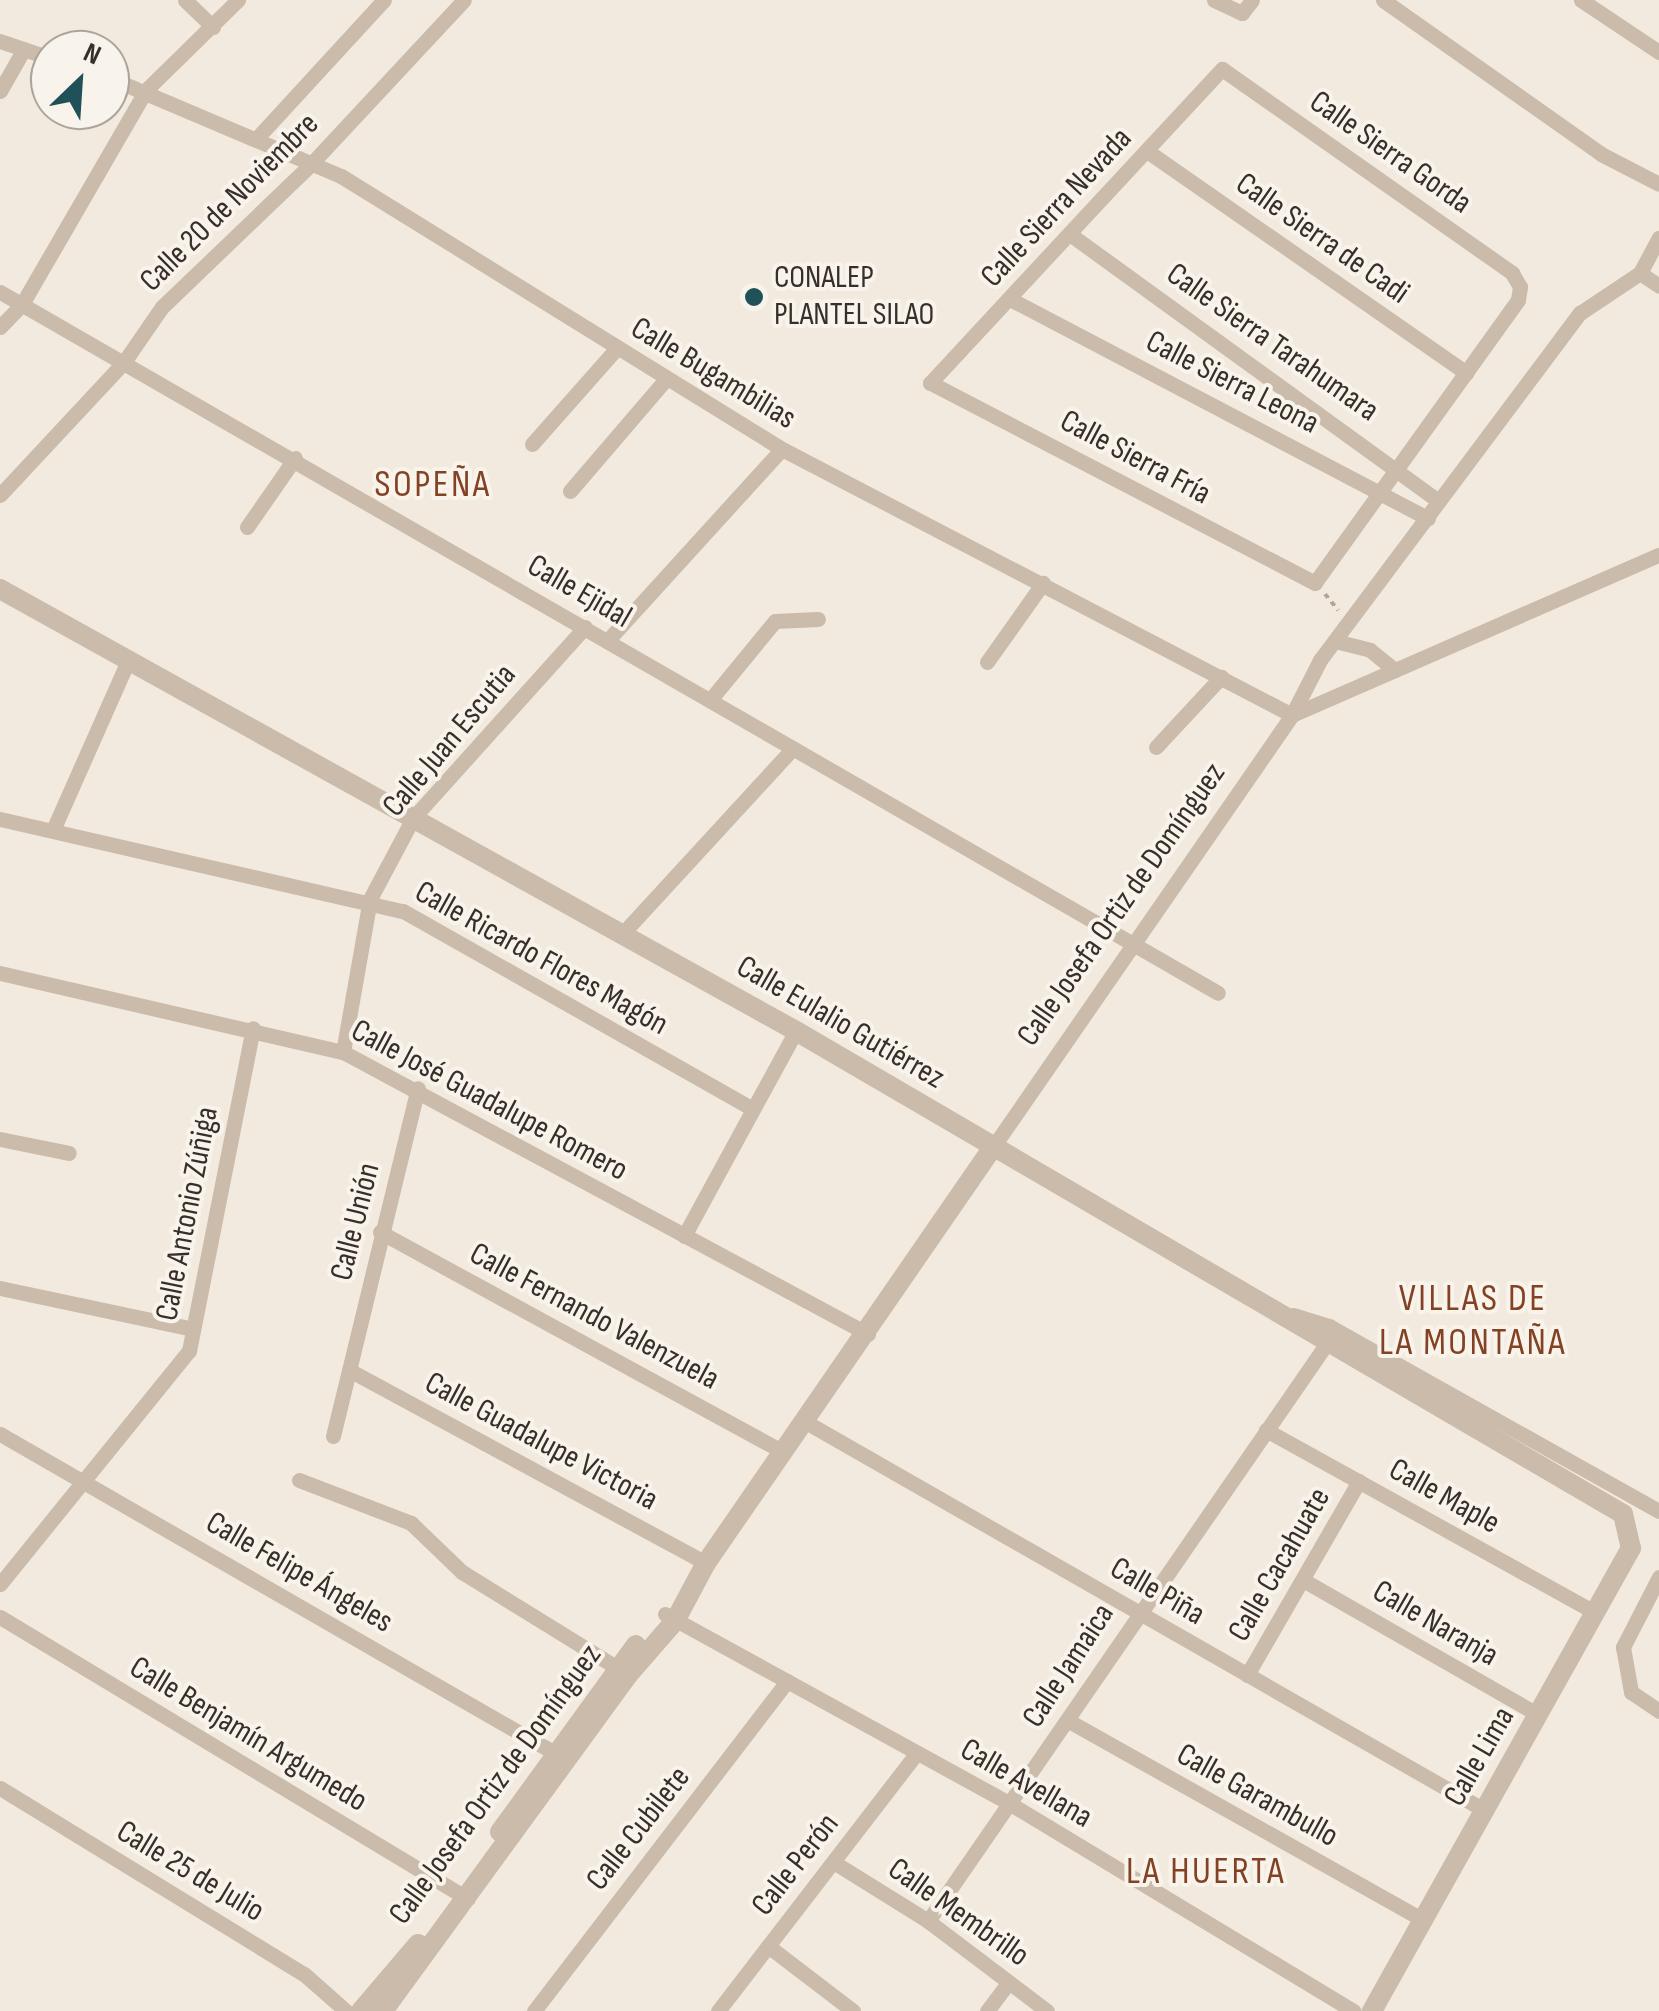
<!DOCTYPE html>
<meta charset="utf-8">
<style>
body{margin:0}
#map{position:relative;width:1659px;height:2011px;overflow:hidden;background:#f2eade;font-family:"Sofia Sans Condensed",sans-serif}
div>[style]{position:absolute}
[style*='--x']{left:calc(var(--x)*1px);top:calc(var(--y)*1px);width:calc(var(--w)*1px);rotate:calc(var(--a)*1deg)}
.path>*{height:4px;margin-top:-2px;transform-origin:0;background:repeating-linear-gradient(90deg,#b6a595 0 5px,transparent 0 10px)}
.minor>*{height:15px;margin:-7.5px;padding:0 7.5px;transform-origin:7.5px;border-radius:7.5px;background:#cabbaa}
.tertiary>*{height:20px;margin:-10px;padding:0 10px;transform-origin:10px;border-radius:10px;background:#cabbaa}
.dots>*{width:28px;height:28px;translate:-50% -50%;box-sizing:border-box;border:5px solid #f9f4eb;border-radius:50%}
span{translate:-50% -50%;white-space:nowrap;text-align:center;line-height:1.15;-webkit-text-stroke:8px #f9f4eb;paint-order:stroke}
.street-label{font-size:32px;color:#382f2a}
.poi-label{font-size:32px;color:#382f2a}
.left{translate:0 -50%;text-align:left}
.quarter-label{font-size:38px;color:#844225;letter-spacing:2.5px}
.north{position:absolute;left:30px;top:30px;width:100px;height:100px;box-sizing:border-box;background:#f9f4eb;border:2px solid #aca59e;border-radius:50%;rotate:25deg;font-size:28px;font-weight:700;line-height:40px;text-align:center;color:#382f2a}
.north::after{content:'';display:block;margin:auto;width:35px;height:45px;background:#205158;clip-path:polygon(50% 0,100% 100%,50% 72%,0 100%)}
</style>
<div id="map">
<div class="path">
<div style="--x:1325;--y:594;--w:21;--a:51"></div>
</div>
<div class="minor">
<div style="--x:185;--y:0;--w:39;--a:44"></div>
<div style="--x:1214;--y:0;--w:31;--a:25"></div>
<div style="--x:1242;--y:13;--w:16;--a:-52"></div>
<div style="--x:1383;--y:0;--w:267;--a:35.2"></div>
<div style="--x:1601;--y:154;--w:65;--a:27.3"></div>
<div style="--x:1581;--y:0;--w:94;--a:33.7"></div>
<div style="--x:0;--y:41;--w:53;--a:18.8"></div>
<div style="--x:1222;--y:69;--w:355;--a:35.1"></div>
<div style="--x:1512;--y:273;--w:16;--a:60"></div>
<div style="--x:1520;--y:287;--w:13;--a:99"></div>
<div style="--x:1518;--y:300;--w:348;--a:125.7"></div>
<div style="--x:1315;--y:583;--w:434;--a:-152.5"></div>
<div style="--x:930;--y:383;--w:429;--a:-47.1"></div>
<div style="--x:110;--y:78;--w:251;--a:23"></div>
<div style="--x:341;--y:176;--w:519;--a:31.76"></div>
<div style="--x:782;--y:449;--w:575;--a:27.55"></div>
<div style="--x:0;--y:91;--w:48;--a:-60.3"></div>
<div style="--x:256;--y:139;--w:189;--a:-47.4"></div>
<div style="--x:1147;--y:151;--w:389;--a:34.8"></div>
<div style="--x:1071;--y:235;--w:454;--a:35.9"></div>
<div style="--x:1640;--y:273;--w:40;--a:-62"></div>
<div style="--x:1640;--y:273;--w:23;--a:34"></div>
<div style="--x:0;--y:292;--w:1405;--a:29.92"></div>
<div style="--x:1010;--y:299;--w:472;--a:27.7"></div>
<div style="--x:0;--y:327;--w:32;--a:-46"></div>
<div style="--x:22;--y:304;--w:247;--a:-59.9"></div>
<div style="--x:146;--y:90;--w:129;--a:-44.4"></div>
<div style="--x:532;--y:444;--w:128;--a:-48.5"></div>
<div style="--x:570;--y:491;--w:148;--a:-49.4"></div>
<div style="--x:0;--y:495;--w:182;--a:-47"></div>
<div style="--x:124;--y:362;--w:67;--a:-55.4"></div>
<div style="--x:162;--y:307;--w:207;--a:-43.8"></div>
<div style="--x:311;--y:164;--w:224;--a:-47"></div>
<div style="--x:247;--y:527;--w:84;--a:-55.2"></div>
<div style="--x:608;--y:640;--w:258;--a:-47.7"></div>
<div style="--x:1335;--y:641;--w:36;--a:14"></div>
<div style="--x:1370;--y:650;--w:32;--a:39"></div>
<div style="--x:987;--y:662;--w:97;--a:-54.7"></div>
<div style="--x:710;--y:700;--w:102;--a:-50.6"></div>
<div style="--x:775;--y:621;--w:43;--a:-2.7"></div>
<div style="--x:1292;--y:715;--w:400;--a:-23.6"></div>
<div style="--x:1156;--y:747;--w:96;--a:-47.1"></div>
<div style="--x:0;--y:819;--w:413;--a:12.9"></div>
<div style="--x:403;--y:911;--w:402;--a:29.5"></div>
<div style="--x:53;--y:830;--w:185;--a:-66.1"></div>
<div style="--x:623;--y:933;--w:251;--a:-47.4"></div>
<div style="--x:0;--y:973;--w:352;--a:13"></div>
<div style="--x:343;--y:1052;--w:596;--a:28.24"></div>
<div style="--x:343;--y:1052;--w:155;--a:-80"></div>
<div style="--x:370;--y:899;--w:92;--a:-62"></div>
<div style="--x:413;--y:818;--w:257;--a:-48"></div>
<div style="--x:0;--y:1139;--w:70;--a:11.5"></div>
<div style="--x:993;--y:1147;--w:525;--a:-55.31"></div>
<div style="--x:1292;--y:715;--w:62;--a:-63"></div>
<div style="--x:1320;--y:660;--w:434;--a:-53.2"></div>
<div style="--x:1580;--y:313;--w:72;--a:-33.7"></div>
<div style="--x:380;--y:1232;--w:458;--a:28.6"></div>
<div style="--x:684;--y:1236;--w:234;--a:-61.4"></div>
<div style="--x:0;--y:1288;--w:197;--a:12"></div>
<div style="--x:1293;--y:1315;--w:38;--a:17"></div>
<div style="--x:1329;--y:1326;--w:378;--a:29.3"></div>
<div style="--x:349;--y:1370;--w:406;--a:28.4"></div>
<div style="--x:804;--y:1421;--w:783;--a:29.77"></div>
<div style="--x:1266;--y:1430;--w:377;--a:29"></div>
<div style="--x:0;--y:1434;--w:652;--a:29.91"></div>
<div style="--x:333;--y:1436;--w:358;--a:-76.3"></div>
<div style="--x:299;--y:1480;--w:120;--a:21"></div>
<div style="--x:411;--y:1523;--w:71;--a:43.9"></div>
<div style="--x:462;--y:1572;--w:190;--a:31.7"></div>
<div style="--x:1659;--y:1577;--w:79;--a:117.2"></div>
<div style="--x:1623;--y:1647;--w:46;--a:79.9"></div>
<div style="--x:1631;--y:1692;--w:34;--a:34"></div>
<div style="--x:1303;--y:1580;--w:272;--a:29.8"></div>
<div style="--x:0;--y:1584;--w:300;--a:-51"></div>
<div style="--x:189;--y:1351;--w:329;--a:-78.8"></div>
<div style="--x:665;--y:1614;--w:396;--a:28.8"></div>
<div style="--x:1012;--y:1805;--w:399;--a:31.1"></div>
<div style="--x:0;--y:1617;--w:546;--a:31.07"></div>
<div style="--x:1247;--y:1675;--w:224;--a:-60"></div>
<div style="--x:1067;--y:1720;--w:406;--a:29.3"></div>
<div style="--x:0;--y:1788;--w:356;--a:31.5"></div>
<div style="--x:304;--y:1974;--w:56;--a:41.4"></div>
<div style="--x:835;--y:1863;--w:110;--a:31.9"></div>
<div style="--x:928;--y:1921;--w:149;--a:37.1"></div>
<div style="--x:928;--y:1921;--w:702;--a:-55.38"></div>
<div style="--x:768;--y:1946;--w:107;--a:37.4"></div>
<div style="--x:534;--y:2011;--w:416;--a:-52.5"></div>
<div style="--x:718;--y:2011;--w:326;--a:-52.4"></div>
<div style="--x:987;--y:2011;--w:36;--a:-53"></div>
</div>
<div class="tertiary">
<div style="--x:0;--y:589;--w:910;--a:29.04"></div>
<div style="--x:796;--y:1031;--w:958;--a:30.29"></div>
<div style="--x:1623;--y:1514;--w:35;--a:77"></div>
<div style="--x:1631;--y:1548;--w:531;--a:119.22"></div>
<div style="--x:500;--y:1832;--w:231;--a:-54"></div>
<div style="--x:361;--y:2011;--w:88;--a:-49.6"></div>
<div style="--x:383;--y:2011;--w:416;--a:-53.9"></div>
<div style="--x:628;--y:1675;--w:72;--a:-49"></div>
<div style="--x:675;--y:1621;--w:66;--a:-61.9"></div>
<div style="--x:706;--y:1563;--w:505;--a:-55.4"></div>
</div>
<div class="dots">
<div style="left:754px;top:297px;background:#205158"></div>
</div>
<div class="street-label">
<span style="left:1390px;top:153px;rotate:35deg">Calle Sierra Gorda</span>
<span style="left:230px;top:203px;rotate:-45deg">Calle 20 de Noviembre</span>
<span style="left:1057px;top:208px;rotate:-47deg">Calle Sierra Nevada</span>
<span style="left:1322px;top:239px;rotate:35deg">Calle Sierra de Cadi</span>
<span style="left:1272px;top:343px;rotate:35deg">Calle Sierra Tarahumara</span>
<span style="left:713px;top:374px;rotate:31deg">Calle Bugambilias</span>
<span style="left:1232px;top:383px;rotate:27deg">Calle Sierra Leona</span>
<span style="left:1135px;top:458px;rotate:28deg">Calle Sierra Fría</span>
<span style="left:579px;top:592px;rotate:30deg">Calle Ejidal</span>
<span style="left:450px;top:741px;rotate:-50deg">Calle Juan Escutia</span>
<span style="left:1122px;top:905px;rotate:-55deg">Calle Josefa Ortiz de Domínguez</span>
<span style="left:541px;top:959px;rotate:29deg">Calle Ricardo Flores Magón</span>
<span style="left:840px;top:1023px;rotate:30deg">Calle Eulalio Gutiérrez</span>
<span style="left:489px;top:1101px;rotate:28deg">Calle José Guadalupe Romero</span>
<span style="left:188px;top:1214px;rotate:-79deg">Calle Antonio Zúñiga</span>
<span style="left:356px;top:1222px;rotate:-76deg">Calle Unión</span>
<span style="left:594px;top:1317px;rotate:28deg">Calle Fernando Valenzuela</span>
<span style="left:541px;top:1442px;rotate:28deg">Calle Guadalupe Victoria</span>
<span style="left:1444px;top:1497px;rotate:29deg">Calle Maple</span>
<span style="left:1280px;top:1565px;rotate:-60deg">Calle Cacahuate</span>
<span style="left:299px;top:1573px;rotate:30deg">Calle Felipe Ángeles</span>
<span style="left:1157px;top:1592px;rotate:30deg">Calle Piña</span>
<span style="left:1435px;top:1624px;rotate:30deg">Calle Naranja</span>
<span style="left:1069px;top:1666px;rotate:-57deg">Calle Jamaica</span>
<span style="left:248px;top:1735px;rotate:31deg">Calle Benjamín Argumedo</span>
<span style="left:1480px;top:1757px;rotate:-60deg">Calle Lima</span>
<span style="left:1026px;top:1784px;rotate:30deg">Calle Avellana</span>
<span style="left:496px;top:1785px;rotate:-54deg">Calle Josefa Ortiz de Domínguez</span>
<span style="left:1257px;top:1796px;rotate:29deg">Calle Garambullo</span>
<span style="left:639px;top:1829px;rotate:-52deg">Calle Cubilete</span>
<span style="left:796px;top:1865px;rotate:-52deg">Calle Perón</span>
<span style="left:190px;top:1872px;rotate:31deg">Calle 25 de Julio</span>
<span style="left:958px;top:1913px;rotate:35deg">Calle Membrillo</span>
</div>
<div class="poi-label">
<span class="left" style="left:774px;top:297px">CONALEP<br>PLANTEL SILAO</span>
</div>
<div class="quarter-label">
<span style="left:433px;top:485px">SOPEÑA</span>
<span style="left:1473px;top:1321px">VILLAS DE<br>LA MONTAÑA</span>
<span style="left:1206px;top:1872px">LA HUERTA</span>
</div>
<div class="north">N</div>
</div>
